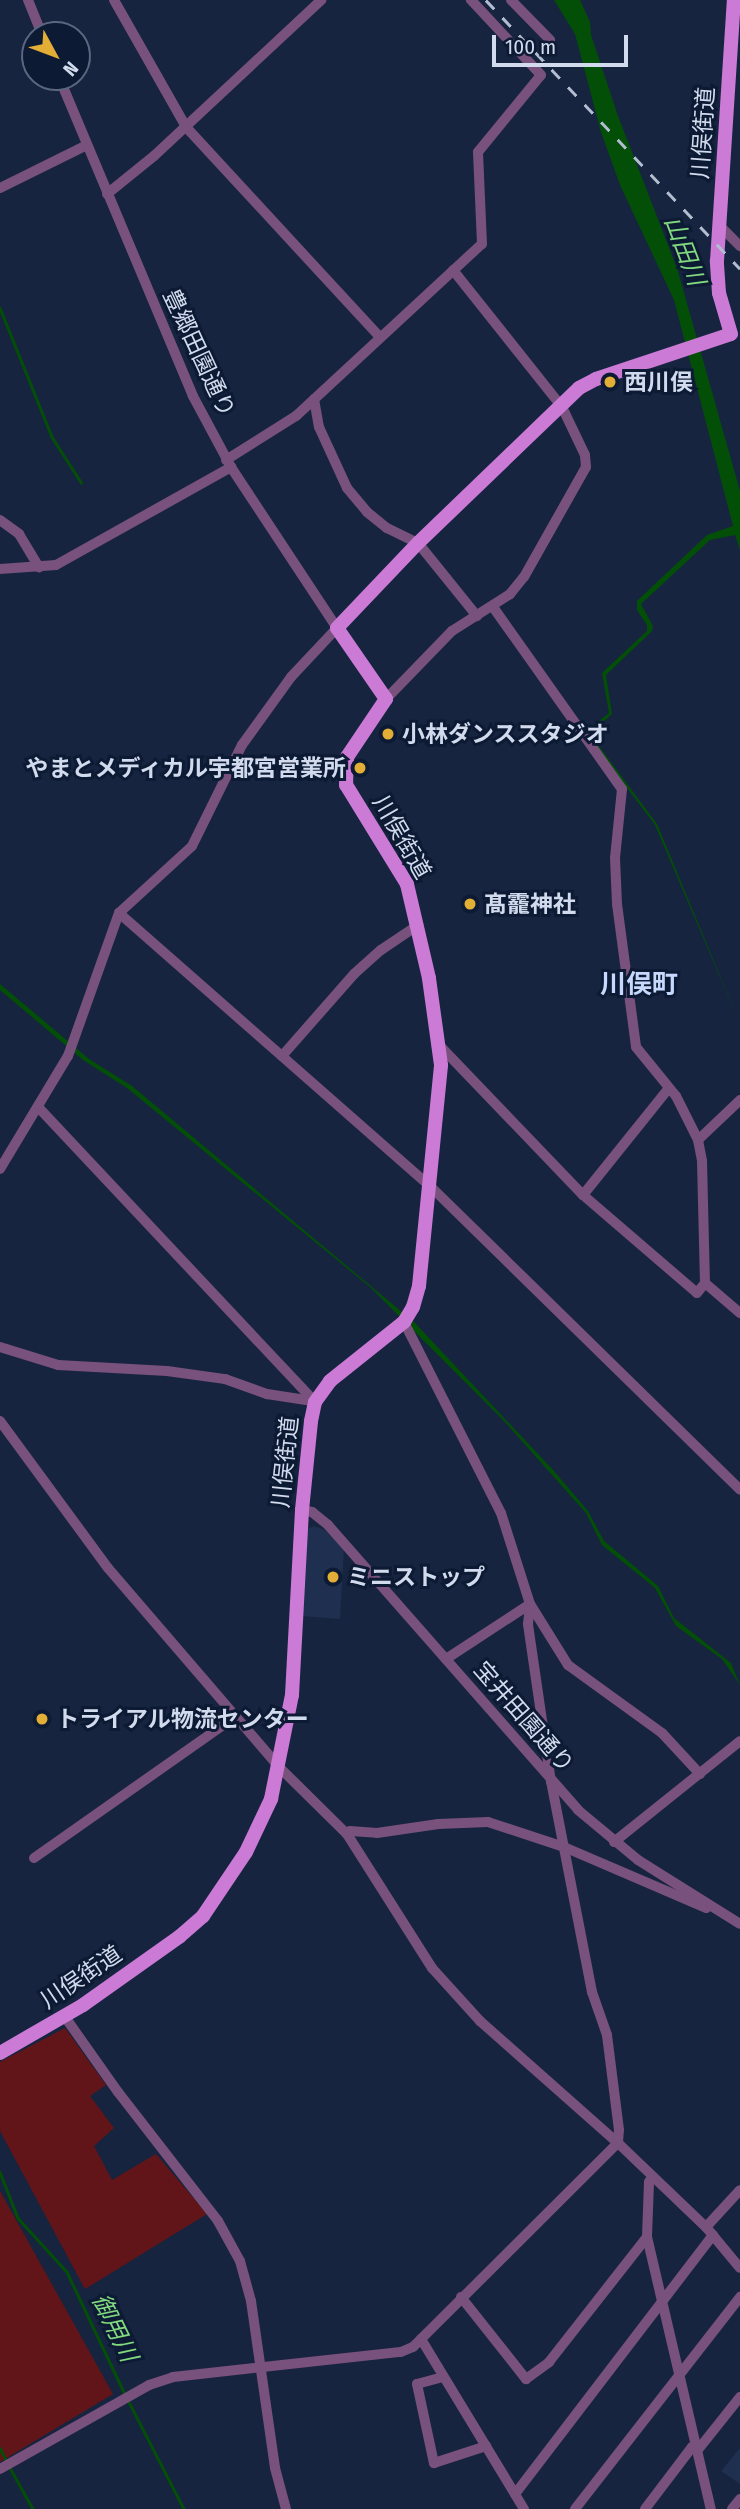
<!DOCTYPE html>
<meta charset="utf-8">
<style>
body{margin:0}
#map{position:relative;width:740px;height:2509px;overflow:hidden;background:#16243f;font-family:"Fira Sans Condensed","Noto Sans JP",sans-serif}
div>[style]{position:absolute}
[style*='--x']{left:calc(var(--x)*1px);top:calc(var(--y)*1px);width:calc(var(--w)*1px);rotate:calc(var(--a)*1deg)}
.built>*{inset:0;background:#1f2f50}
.green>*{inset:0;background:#621518}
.water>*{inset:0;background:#034f08}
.stream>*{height:2.5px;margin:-1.25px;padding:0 1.25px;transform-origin:1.25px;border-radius:1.25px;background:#034f08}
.minor>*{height:10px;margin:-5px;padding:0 5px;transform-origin:5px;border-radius:5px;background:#78517c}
.major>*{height:14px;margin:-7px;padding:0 7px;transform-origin:7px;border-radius:7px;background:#cb7ad5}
.rail>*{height:2.5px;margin-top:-1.25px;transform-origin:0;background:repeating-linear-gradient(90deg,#b2bdd0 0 12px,transparent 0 24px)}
.dots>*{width:19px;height:19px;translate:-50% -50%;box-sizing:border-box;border:4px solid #0d1a34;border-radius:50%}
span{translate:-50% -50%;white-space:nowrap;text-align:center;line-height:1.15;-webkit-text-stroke:6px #0d1a34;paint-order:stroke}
.street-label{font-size:23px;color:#d1dbed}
.poi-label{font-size:23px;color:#d1dbed;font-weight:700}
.left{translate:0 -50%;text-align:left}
.right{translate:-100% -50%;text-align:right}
.water-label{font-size:24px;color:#82da7f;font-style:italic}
.quarter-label{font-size:26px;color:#c6d9fd;font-weight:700}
.north{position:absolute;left:21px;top:21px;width:70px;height:70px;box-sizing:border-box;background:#0d1a34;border:2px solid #5b677e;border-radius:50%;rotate:131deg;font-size:19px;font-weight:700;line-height:28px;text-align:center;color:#d1dbed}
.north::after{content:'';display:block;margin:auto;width:24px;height:32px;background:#e3ae35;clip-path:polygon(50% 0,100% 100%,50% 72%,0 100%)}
.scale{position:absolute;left:492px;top:35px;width:136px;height:32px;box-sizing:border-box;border:4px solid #d1dbed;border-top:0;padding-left:9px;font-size:21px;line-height:24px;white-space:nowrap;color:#d1dbed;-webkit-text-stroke:5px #0d1a34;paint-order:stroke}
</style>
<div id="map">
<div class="built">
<div style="clip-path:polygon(314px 1526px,330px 1532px,344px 1548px,340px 1619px,301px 1616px,307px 1529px)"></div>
<div style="clip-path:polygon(740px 2448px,740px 2484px,721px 2471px)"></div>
</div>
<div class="green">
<div style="clip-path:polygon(65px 2028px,106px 2085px,90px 2096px,114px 2128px,94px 2146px,112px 2180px,156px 2154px,207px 2214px,85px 2289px,0 2131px,0 2062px)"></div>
<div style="clip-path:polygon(0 2191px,113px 2394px,0 2462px)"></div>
</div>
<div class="water">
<div style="clip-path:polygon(554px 0,580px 0,590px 22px,591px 35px,618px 116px,677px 268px,740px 491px,740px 550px,735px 535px,710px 540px,641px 604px,653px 626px,652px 631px,606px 675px,612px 714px,590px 734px,657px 824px,740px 1024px,655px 825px,585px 732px,609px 713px,602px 673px,647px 631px,647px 625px,637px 610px,637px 601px,707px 535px,733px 526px,674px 300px,620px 185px,601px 132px,575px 34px)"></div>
<div style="clip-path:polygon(0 984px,89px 1059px,132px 1086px,415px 1323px,553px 1470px,588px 1511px,604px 1541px,658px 1586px,674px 1618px,731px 1663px,740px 1685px,722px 1659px,676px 1626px,655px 1588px,602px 1545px,586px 1513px,503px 1420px,370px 1287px,127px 1088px,83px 1060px,0 990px)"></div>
</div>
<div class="stream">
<div style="--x:0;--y:308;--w:139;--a:68"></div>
<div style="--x:52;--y:437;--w:54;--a:57.2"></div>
<div style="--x:0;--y:2172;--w:49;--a:68.6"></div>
<div style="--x:18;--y:2218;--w:73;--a:47.8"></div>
<div style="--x:67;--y:2272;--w:135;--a:64.6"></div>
<div style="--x:128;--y:2400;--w:123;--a:62.8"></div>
<div style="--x:0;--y:2448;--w:13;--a:63"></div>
<div style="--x:9;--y:2466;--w:49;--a:60.8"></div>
</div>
<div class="minor">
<div style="--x:28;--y:0;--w:38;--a:68"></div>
<div style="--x:114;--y:0;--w:146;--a:60.4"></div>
<div style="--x:186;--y:127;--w:286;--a:47.3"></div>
<div style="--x:511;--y:0;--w:56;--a:45.7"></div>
<div style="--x:0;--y:188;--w:97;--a:-26.3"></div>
<div style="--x:107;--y:194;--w:60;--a:-39"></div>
<div style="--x:154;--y:156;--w:229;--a:-43"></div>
<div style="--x:719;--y:225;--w:30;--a:45"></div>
<div style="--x:314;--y:399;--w:28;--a:80"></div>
<div style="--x:319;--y:427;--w:67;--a:65.3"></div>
<div style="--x:347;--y:488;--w:31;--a:50"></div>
<div style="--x:367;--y:512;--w:26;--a:39"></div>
<div style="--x:387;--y:528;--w:34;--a:26"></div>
<div style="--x:418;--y:543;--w:94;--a:51.1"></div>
<div style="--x:226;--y:460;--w:83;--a:-32.2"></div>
<div style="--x:296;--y:416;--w:253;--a:-42.8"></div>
<div style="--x:482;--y:244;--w:92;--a:-92.5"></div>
<div style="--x:478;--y:152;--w:99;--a:-50.7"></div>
<div style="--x:541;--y:75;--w:103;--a:-133"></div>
<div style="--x:0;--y:520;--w:24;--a:36"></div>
<div style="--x:19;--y:534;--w:39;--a:59"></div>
<div style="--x:0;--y:569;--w:56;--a:-4.1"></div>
<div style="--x:56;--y:565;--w:201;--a:-29.2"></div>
<div style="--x:493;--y:607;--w:223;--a:54.7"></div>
<div style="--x:622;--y:789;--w:69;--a:95.8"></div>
<div style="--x:615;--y:858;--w:46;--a:87.5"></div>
<div style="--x:617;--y:904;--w:144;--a:82.4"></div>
<div style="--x:636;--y:1047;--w:63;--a:50.8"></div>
<div style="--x:676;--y:1096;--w:49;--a:63.4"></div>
<div style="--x:698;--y:1140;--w:21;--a:79"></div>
<div style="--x:702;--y:1161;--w:122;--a:88.6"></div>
<div style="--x:705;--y:1283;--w:46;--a:40.6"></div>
<div style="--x:386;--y:699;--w:95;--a:-45.9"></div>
<div style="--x:452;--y:631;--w:69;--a:-32.5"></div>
<div style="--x:510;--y:594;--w:22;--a:-51"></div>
<div style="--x:524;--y:577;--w:126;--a:-60.6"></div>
<div style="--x:586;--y:467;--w:12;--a:-95"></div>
<div style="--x:585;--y:455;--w:53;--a:-115.6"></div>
<div style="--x:562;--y:407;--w:175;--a:-128.5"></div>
<div style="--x:119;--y:913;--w:414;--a:41.3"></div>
<div style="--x:430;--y:1186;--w:434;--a:44.4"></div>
<div style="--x:441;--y:1047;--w:205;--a:46.2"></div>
<div style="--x:583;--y:1195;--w:150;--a:40.7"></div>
<div style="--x:697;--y:1293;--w:13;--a:-51"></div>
<div style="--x:282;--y:1056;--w:109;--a:-48.7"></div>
<div style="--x:354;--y:974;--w:36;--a:-42"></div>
<div style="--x:381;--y:950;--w:45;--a:-34"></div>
<div style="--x:39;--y:1108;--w:403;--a:46.8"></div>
<div style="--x:698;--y:1140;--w:58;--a:-43.6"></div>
<div style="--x:0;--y:1169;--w:132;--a:-59"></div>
<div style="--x:68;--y:1056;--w:152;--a:-70.4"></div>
<div style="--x:119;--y:913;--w:99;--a:-42.5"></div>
<div style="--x:192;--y:846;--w:113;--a:-63.7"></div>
<div style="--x:242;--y:745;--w:84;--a:-54.2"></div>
<div style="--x:291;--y:677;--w:67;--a:-46.8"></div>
<div style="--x:337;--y:628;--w:193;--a:-123.4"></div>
<div style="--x:231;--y:467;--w:81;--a:-118.2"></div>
<div style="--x:193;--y:396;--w:346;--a:-112.8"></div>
<div style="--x:583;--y:1195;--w:137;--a:-51.2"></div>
<div style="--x:404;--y:1322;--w:214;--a:63.1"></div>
<div style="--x:501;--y:1513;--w:96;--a:72.3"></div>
<div style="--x:530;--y:1604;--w:72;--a:58.1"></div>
<div style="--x:568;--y:1665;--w:116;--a:35.9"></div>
<div style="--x:662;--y:1733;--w:56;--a:47.2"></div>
<div style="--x:0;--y:1347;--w:61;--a:17.2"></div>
<div style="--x:58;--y:1365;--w:109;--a:3.2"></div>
<div style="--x:167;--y:1371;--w:59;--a:7.9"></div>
<div style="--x:225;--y:1379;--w:45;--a:19.7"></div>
<div style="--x:267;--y:1394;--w:46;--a:8.8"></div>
<div style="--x:0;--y:1421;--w:182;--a:53.7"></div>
<div style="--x:108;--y:1568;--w:262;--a:49.3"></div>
<div style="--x:279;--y:1767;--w:95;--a:44.6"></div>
<div style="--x:347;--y:1834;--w:159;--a:57.6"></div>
<div style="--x:432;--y:1968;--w:72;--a:47.8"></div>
<div style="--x:480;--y:2021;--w:184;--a:41.5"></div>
<div style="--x:618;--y:2143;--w:122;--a:43.7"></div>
<div style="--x:706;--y:2227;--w:53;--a:50.3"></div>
<div style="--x:302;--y:1510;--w:10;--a:11"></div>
<div style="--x:312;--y:1512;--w:21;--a:39"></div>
<div style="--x:328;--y:1525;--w:379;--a:48.7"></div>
<div style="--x:578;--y:1810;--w:78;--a:39.8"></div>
<div style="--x:638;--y:1860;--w:120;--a:32.1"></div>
<div style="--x:446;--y:1659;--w:100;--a:-33.2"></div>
<div style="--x:347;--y:1834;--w:4;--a:-45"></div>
<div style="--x:350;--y:1831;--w:27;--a:4"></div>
<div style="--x:377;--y:1833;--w:62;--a:-8.4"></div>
<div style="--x:438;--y:1824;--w:50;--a:-2.3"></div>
<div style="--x:488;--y:1822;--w:80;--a:18.2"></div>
<div style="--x:564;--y:1847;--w:155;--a:23.2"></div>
<div style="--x:614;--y:1842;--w:161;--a:-38.7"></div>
<div style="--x:34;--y:1858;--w:247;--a:-35.1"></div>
<div style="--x:65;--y:2017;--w:92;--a:54.8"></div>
<div style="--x:118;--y:2092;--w:163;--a:52.2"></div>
<div style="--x:218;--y:2221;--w:46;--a:61.2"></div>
<div style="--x:240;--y:2261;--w:41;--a:74.6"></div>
<div style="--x:251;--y:2301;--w:169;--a:81.8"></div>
<div style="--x:275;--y:2468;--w:42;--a:75"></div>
<div style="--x:652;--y:2178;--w:5;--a:127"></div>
<div style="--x:649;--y:2182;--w:55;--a:92.1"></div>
<div style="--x:647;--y:2237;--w:279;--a:76.8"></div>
<div style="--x:706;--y:2227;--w:50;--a:-47.4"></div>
<div style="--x:461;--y:2297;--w:105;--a:51.6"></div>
<div style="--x:526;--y:2379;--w:29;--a:-36"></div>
<div style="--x:549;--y:2362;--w:159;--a:-51.9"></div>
<div style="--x:421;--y:2339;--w:199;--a:58.8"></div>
<div style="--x:443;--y:2377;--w:27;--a:165"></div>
<div style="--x:417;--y:2384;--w:81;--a:77.9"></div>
<div style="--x:434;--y:2463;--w:55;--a:-18.1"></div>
<div style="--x:697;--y:2451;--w:69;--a:-51.5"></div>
<div style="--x:0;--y:2469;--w:171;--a:-29.4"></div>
<div style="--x:149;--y:2385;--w:25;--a:-18"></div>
<div style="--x:173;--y:2377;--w:229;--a:-6.3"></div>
<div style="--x:401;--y:2352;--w:13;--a:-23"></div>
<div style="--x:413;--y:2347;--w:289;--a:-44.9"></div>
<div style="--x:618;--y:2143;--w:13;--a:-86"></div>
<div style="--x:619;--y:2130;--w:96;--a:-97.2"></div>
<div style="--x:607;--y:2035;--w:46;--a:-109.2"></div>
<div style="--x:592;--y:1992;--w:214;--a:-101"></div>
<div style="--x:551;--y:1782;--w:160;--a:-98.3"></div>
<div style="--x:528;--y:1624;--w:20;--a:-84"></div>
<div style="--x:515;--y:2494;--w:326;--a:-52.6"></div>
<div style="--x:575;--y:2509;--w:269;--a:-52.1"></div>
<div style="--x:645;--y:2509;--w:78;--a:-52.8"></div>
<div style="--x:692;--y:2447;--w:4;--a:-14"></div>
<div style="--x:732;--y:2509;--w:13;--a:-51"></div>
</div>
<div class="major">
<div style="--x:0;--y:2053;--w:96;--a:-30"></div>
<div style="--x:83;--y:2005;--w:118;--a:-35.3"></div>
<div style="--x:179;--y:1937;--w:32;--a:-41"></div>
<div style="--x:203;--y:1916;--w:77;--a:-56.1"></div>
<div style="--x:246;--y:1852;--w:59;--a:-64.7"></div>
<div style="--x:271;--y:1799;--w:106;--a:-78.6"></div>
<div style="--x:292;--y:1695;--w:185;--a:-86.9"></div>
<div style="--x:302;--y:1510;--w:89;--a:-84.2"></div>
<div style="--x:311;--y:1421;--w:19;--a:-78"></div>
<div style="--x:315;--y:1402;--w:26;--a:-54"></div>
<div style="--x:330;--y:1381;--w:95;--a:-38.6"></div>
<div style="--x:404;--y:1322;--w:17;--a:-59"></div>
<div style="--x:413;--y:1307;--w:22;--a:-74"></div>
<div style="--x:419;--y:1286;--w:222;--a:-84.3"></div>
<div style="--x:441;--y:1065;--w:88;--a:-97.9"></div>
<div style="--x:429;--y:978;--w:97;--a:-103.2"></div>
<div style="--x:407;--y:884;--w:116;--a:-121.6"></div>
<div style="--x:346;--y:785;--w:28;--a:-88"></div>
<div style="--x:347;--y:757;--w:70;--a:-56.1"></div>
<div style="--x:386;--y:699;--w:86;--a:-124.6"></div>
<div style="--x:337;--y:628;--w:117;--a:-46.4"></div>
<div style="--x:418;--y:543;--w:223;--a:-43.9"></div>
<div style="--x:579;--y:388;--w:19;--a:-28"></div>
<div style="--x:596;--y:379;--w:142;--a:-18.4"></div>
<div style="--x:731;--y:334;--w:43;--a:-106.3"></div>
<div style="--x:719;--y:293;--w:32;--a:-94"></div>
<div style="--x:717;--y:261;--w:262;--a:-86.3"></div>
</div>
<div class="rail">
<div style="--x:486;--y:0;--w:370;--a:46.6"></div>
</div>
<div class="dots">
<div style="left:610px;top:382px;background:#e3ae35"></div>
<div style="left:388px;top:734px;background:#e3ae35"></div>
<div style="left:360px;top:768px;background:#e3ae35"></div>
<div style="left:470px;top:904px;background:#e3ae35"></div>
<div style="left:333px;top:1577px;background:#e3ae35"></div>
<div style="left:42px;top:1719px;background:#e3ae35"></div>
</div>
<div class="street-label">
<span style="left:703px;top:133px;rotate:-86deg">川俣街道</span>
<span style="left:199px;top:353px;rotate:65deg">豊郷田園通り</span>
<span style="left:402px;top:837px;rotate:60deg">川俣街道</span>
<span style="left:285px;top:1462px;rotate:-84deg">川俣街道</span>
<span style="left:524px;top:1717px;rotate:49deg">宝井田園通り</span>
<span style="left:81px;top:1977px;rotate:-34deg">川俣街道</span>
</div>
<div class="poi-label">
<span class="left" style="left:624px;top:382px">西川俣</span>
<span class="left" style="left:402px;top:734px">小林ダンススタジオ</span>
<span class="right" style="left:346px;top:768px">やまとメディカル宇都宮営業所</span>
<span class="left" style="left:484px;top:904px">髙靇神社</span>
<span class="left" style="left:347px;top:1577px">ミニストップ</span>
<span class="left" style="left:56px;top:1719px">トライアル物流センター</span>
</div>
<div class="water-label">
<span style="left:684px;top:251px;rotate:69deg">山田川</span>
<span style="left:114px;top:2328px;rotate:64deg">御用川</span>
</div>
<div class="quarter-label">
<span style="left:639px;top:985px">川俣町</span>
</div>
<div class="north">N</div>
<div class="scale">100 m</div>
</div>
